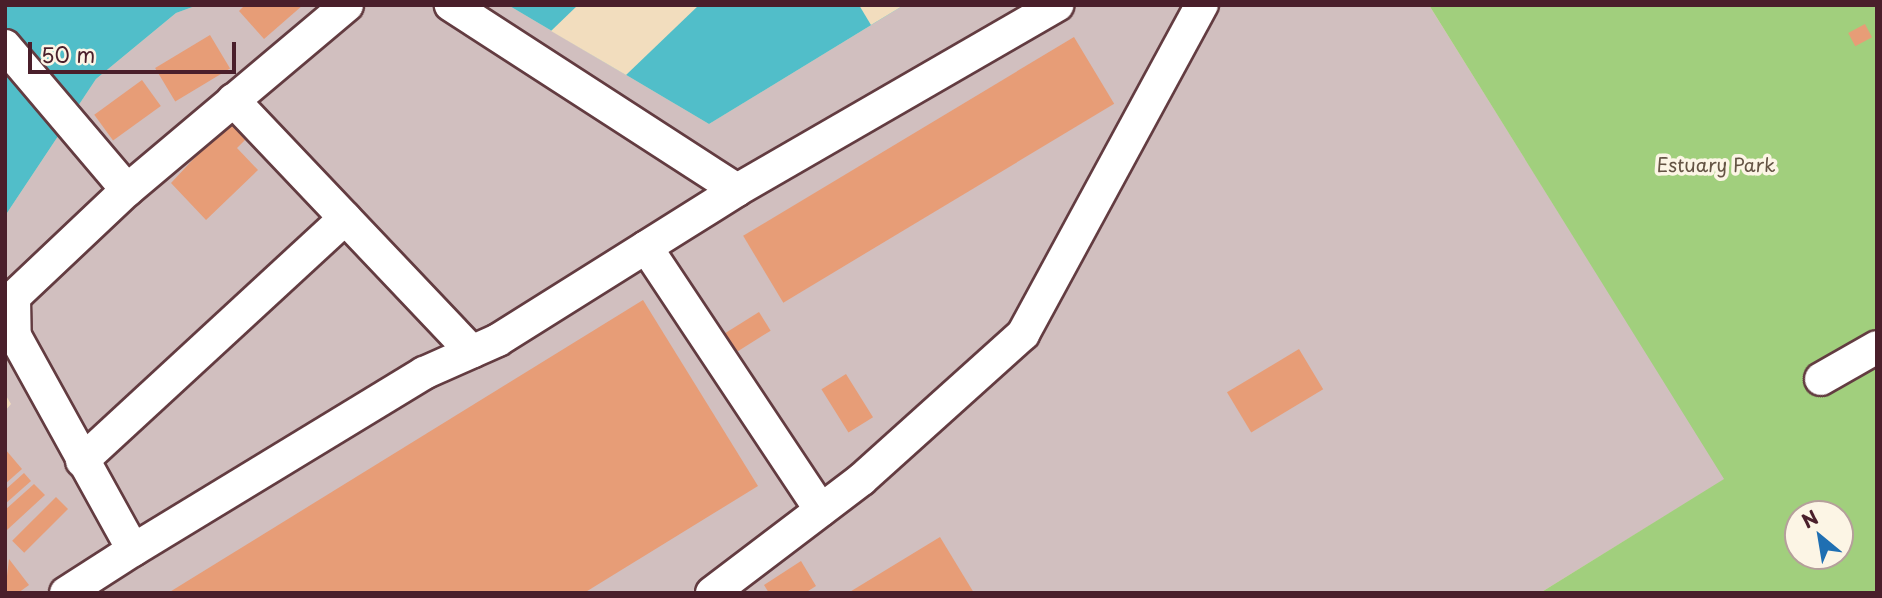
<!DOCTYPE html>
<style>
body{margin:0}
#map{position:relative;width:1882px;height:598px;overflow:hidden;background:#f2ddbe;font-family:"Playpen Sans",sans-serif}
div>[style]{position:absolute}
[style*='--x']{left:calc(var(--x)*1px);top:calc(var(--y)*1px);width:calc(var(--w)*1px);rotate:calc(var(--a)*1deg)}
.industrial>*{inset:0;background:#d1bfbf}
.green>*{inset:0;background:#a1cf7d}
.water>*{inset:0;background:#51bec9}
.pier>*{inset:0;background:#f2ddbe}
.building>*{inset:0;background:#e79d77;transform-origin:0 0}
.roads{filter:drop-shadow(2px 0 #633c41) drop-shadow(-2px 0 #633c41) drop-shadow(0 2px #633c41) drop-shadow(0 -2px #633c41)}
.minor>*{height:32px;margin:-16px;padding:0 16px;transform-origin:16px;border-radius:16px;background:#fff}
span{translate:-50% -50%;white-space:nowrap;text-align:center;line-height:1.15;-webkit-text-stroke:7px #fcf5e5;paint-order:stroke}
.park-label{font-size:19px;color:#645444}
.frame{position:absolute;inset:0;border:7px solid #4a1f2b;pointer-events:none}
.north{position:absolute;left:1784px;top:500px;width:70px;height:70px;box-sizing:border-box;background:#fcf5e5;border:2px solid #b59f9b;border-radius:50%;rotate:330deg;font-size:19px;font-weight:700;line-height:28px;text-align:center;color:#4a1f2b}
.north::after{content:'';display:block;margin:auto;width:24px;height:32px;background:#1f6fb2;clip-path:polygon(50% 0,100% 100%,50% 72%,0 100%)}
.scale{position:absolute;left:28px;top:42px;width:208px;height:32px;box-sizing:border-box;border:4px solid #4a1f2b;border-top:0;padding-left:9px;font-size:21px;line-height:24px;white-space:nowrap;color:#4a1f2b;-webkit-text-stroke:5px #fcf5e5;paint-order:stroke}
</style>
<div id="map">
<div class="industrial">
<div style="clip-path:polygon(198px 5px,508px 5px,709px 124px,904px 5px,1429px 5px,1725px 479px,1540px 593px,5px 593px,5px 411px,11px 404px,5px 394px,5px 216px,96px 79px,176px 13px)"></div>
</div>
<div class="green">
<div style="clip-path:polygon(evenodd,1429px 5px,1877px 5px,1877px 593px,1540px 593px,1724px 479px,1429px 5px,1798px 514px,1840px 514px,1840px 556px,1798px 556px,1798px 514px)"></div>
</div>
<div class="water">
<div style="clip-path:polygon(5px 5px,198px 5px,176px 13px,96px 79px,5px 216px)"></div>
<div style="clip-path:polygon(508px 5px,904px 5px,709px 124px)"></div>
</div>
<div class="pier">
<div style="clip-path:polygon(578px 5px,699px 5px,626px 75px,551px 31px)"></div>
<div style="clip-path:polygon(859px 5px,904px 5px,871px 25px)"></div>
</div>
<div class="building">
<div style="clip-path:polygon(245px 5px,303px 5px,264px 39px,239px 11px)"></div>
<div style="left:1865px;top:24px;width:15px;height:19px;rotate:62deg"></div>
<div style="left:210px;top:35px;width:39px;height:64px;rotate:59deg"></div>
<div style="left:1074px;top:37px;width:78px;height:386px;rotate:59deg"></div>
<div style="left:142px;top:80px;width:32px;height:59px;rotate:54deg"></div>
<div style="clip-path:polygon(230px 120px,247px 138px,237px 148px,258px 170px,206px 220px,171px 183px)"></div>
<div style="clip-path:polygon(643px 300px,758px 486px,584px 593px,168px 593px)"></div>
<div style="left:759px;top:312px;width:22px;height:41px;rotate:58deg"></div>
<div style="left:1299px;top:349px;width:47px;height:84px;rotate:59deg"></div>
<div style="left:846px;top:374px;width:51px;height:29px;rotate:58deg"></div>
<div style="clip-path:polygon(5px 449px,22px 469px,5px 484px)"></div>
<div style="clip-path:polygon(24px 473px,31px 481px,5px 504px,5px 490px)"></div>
<div style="clip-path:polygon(34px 484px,45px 495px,7px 530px,5px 510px)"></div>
<div style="left:56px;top:497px;width:17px;height:62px;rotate:45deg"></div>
<div style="clip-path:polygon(940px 537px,974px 593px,848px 593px)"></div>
<div style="clip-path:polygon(9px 559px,29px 585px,18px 593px,5px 593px)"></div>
<div style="clip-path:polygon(801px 561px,816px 586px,805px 593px,769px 593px,764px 585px)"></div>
</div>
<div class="roads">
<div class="minor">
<div style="--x:347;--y:5;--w:287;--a:139.9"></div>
<div style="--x:127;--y:190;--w:156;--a:136.6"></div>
<div style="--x:14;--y:297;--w:39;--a:89"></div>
<div style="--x:15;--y:336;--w:244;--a:61.1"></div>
<div style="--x:133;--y:550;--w:341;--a:-31.3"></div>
<div style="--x:424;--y:373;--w:81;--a:-24"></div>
<div style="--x:498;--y:340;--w:282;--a:-32.1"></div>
<div style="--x:737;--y:190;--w:341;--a:-147.1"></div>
<div style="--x:5;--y:46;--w:189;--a:49.7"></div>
<div style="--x:233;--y:100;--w:347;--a:46.5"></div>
<div style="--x:737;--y:190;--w:370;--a:-30"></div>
<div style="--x:646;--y:247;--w:316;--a:56.4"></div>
<div style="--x:1821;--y:379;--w:64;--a:-29.7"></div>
<div style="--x:82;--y:461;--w:358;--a:-42.7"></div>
<div style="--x:66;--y:593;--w:80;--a:-32.7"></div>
<div style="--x:712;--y:593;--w:188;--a:-37.2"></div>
<div style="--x:862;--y:479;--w:217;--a:-42"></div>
<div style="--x:1023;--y:334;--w:375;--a:-61.5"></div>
</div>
</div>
<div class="park-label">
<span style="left:1716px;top:165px">Estuary Park</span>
</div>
<div class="frame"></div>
<div class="north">N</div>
<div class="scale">50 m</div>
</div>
